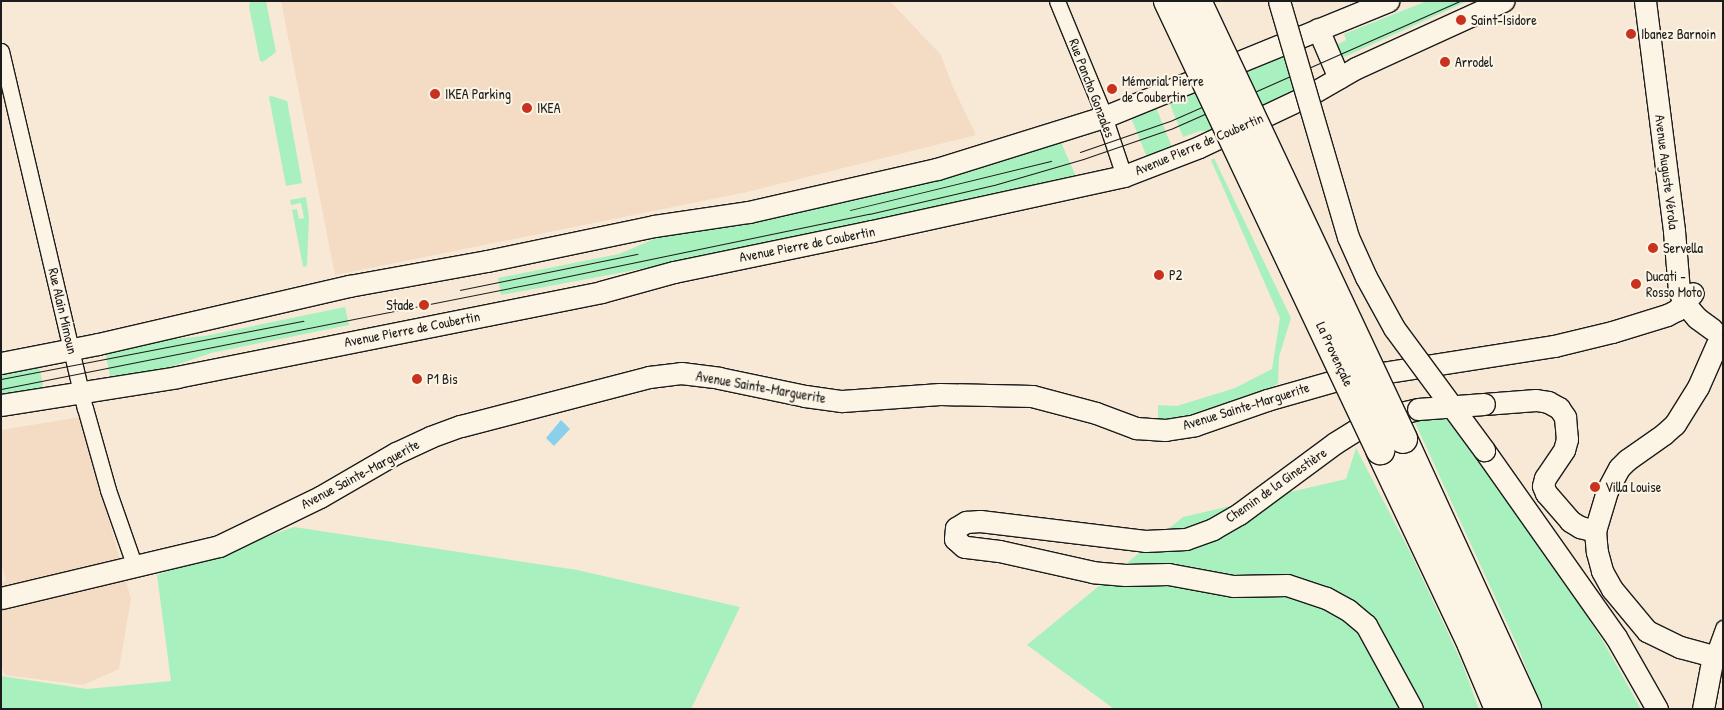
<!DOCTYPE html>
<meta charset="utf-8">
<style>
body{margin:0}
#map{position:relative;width:1724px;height:710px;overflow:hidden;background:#f8e9d6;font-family:"Patrick Hand",sans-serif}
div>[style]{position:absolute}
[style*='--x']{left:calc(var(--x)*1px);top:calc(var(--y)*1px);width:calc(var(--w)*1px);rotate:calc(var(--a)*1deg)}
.built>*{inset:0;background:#f4dbc4}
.green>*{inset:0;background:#a8f0bd;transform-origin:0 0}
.water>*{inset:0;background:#8acfec}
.roads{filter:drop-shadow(1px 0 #1c1c1c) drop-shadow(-1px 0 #1c1c1c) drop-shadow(0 1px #1c1c1c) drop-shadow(0 -1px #1c1c1c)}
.street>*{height:15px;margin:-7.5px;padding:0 7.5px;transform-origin:7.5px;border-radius:7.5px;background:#fcf5e5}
.secondary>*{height:21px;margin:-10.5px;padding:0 10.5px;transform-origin:10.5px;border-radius:10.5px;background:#fcf5e5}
.highway>*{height:28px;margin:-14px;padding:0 14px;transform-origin:14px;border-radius:14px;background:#fcf5e5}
.tram>*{height:1px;margin:-0.5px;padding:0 0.5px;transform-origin:0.5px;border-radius:0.5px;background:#1c1c1c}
.bridges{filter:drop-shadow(1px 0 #1c1c1c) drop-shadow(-1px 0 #1c1c1c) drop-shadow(0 1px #1c1c1c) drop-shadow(0 -1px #1c1c1c)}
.secondary-bridge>*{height:21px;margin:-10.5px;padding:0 10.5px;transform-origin:10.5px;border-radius:10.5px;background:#fcf5e5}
.highway-bridge>*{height:28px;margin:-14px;padding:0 14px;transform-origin:14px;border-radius:14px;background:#fcf5e5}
.dots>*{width:14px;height:14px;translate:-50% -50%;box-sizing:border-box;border:2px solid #fcf5e5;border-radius:50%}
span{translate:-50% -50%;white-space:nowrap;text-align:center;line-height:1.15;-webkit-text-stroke:4px #fcf5e5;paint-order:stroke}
.poi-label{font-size:14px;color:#1c1c1c}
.left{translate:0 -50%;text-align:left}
.right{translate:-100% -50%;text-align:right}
.street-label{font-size:14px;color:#1c1c1c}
.frame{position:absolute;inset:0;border:2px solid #1c1c1c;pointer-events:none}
</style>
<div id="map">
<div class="built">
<div style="clip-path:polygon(281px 1px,890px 1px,941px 55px,952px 85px,976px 135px,747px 192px,335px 275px)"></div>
<div style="clip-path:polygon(80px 417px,131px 599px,119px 669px,83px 685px,5px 675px,1px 666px,1px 584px,6px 579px,1px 565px,1px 430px)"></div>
</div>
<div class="green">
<div style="clip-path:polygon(250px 1px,266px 1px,276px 52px,263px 62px,260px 61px,249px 7px)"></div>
<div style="clip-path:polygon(1427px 1px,1468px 1px,1342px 58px,1336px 45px,1346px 40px,1344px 34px)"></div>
<div style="clip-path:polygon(1288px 49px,1301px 88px,1211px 131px,1200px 131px,1183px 137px,1168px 99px)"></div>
<div style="clip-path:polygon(271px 96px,287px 101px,302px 183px,286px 186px,269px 97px)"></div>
<div style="left:1155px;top:105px;width:48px;height:27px;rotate:68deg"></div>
<div style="clip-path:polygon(1061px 142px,1077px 179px,689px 260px,501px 295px,498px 278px,619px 254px,673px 231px,745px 223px,863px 199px)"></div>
<div style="clip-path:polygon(1214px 158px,1291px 318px,1279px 357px,1278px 383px,1260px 396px,1177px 422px,1158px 424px,1158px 405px,1177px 406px,1235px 388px,1272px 369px,1280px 318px,1211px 160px)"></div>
<div style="clip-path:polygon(306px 197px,309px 217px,307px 265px,305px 267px,303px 266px,292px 210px,297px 209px,299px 219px,304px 218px,301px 203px,291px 205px,290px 200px)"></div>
<div style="clip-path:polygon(345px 307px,349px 325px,211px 353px,147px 375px,110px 376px,105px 350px,142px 342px,205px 336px)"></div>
<div style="clip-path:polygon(36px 365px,39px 367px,43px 384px,41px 389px,1px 397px,1px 372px)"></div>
<div style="clip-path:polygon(1445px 416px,1513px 502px,1603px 641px,1641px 709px,1542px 709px,1518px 647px,1413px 418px)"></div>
<div style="clip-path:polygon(1356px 448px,1411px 554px,1462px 663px,1479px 709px,1114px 709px,1027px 645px,1183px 517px,1346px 479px)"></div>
<div style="clip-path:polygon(294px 527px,577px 570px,740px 607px,691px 709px,1px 709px,1px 676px,87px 689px,171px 681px,157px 575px)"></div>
</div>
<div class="water">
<div style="clip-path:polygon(561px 420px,570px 429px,554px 446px,546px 438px)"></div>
</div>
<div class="roads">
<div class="street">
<div style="--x:1057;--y:1;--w:118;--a:67.6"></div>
<div style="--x:1102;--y:110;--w:70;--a:71.6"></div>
<div style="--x:1;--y:51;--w:367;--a:76.8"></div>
<div style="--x:85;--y:408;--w:85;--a:74.3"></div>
<div style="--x:108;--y:490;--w:82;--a:70.7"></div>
<div style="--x:1713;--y:656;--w:30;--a:-70"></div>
</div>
<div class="secondary">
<div style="--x:1645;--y:1;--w:232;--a:82.8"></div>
<div style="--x:1674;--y:231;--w:60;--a:85.2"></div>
<div style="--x:1679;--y:291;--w:13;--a:67"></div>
<div style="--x:1684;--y:303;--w:20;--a:49"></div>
<div style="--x:1697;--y:318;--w:19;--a:36"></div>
<div style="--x:1318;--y:29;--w:53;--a:66.8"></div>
<div style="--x:1717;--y:344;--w:47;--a:113.8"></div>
<div style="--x:1698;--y:387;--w:44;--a:121.9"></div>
<div style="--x:1675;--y:424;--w:15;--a:138"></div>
<div style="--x:1664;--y:434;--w:45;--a:144.9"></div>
<div style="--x:1627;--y:460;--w:11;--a:135"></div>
<div style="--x:1619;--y:468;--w:26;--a:118"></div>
<div style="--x:1607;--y:491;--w:42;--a:106.7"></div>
<div style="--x:1595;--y:531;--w:21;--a:85"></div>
<div style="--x:1597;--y:552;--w:20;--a:75"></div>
<div style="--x:1602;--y:571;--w:21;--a:61"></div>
<div style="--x:1612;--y:589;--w:55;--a:50.2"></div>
<div style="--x:1647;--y:631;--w:37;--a:26"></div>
<div style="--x:1680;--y:647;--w:34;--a:15"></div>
<div style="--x:1713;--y:656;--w:10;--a:-11"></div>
<div style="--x:1;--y:363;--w:99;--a:-11.1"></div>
<div style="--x:98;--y:344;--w:258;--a:-13"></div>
<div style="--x:349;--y:286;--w:140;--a:-10.3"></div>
<div style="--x:487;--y:261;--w:171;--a:-11.8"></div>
<div style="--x:654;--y:226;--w:96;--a:-8.4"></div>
<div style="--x:749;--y:212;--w:193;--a:-12.9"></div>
<div style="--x:937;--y:169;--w:175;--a:-17.3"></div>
<div style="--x:1104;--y:117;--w:307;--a:-22.2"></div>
<div style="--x:1484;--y:404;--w:52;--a:-4.4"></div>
<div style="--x:1536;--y:400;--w:12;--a:9"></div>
<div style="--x:1548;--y:402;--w:13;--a:29"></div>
<div style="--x:1559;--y:408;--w:11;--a:56"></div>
<div style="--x:1565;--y:417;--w:22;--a:85"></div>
<div style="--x:1567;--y:439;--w:11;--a:105"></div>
<div style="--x:1564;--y:450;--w:34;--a:124"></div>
<div style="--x:1545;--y:478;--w:8;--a:104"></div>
<div style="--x:1543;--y:486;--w:8;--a:67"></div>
<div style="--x:1546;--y:493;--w:37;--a:49"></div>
<div style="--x:1570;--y:521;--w:12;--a:31"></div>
<div style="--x:1580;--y:527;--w:16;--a:15"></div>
<div style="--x:1;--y:405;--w:178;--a:-9"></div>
<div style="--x:177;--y:377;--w:432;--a:-11.3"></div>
<div style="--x:601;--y:292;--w:76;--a:-15.3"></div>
<div style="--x:674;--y:272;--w:202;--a:-11.7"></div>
<div style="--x:872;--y:231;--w:258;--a:-12.3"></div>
<div style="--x:1124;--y:176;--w:80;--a:-21.1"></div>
<div style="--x:1199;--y:147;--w:124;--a:-25.3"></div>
<div style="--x:1311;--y:94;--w:52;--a:-30"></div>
<div style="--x:1356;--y:68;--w:162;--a:-24.5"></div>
<div style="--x:1484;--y:450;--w:229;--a:54.8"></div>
<div style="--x:1616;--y:637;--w:83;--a:60.3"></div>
<div style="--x:1;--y:598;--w:224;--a:-13.4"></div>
<div style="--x:219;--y:546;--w:112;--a:-25.9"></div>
<div style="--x:320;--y:497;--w:88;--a:-30.1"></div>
<div style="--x:396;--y:453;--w:38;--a:-25"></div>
<div style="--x:430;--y:437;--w:33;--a:-20"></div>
<div style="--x:461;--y:426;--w:194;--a:-14.6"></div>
<div style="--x:649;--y:377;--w:32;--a:-7"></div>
<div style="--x:681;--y:373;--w:38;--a:7"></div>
<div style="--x:719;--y:378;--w:88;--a:11.8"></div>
<div style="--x:805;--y:396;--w:37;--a:8"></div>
<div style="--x:842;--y:401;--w:98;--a:-4.1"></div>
<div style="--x:940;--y:394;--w:92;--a:1.2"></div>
<div style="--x:1032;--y:396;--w:66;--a:14.9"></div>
<div style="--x:1096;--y:413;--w:43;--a:20.6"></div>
<div style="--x:1136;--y:428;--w:29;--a:4"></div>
<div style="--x:1165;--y:430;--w:30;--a:-9"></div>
<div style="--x:1195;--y:425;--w:76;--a:-19.1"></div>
<div style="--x:1267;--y:400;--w:73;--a:-15.9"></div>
<div style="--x:1337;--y:380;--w:220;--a:-8.9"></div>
<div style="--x:1554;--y:346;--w:60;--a:-13.6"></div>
<div style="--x:1612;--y:332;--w:58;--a:-17.2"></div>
<div style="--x:1667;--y:315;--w:11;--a:-27"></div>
<div style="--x:1677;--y:310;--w:23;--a:-47"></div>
<div style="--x:1412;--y:709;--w:96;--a:-118.7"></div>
<div style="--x:1366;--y:625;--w:23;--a:-140"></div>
<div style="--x:1348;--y:610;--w:25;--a:-151"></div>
<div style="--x:1326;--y:598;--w:41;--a:-161.6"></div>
<div style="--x:1287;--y:585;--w:54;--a:178.9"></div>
<div style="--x:1233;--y:586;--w:66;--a:-169.5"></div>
<div style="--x:1168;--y:574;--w:43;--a:178.7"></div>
<div style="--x:1125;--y:575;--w:32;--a:-175"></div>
<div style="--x:1093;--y:572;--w:96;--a:-167.4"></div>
<div style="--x:999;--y:551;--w:35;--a:-173"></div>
<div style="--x:964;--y:547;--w:12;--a:-138"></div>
<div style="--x:955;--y:539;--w:11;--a:-85"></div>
<div style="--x:956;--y:528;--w:12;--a:-31"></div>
<div style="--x:966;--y:522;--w:14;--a:-4"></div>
<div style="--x:980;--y:521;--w:166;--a:6.9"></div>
<div style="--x:1145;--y:541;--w:41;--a:-2.8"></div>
<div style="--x:1186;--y:539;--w:29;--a:-20"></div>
<div style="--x:1213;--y:529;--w:30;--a:-30"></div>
<div style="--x:1239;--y:514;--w:119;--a:-36.5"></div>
<div style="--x:1335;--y:443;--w:28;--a:-32"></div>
<div style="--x:1359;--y:428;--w:31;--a:-22"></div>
<div style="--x:1388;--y:416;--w:31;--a:-13"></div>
<div style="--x:1703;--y:709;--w:54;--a:-79.3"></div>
</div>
<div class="highway">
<div style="--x:1403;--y:439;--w:297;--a:65.3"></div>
<div style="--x:1380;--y:450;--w:216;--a:64.7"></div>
<div style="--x:1472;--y:645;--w:69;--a:67.1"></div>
</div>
</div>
<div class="tram">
<div style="--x:1080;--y:152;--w:95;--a:-19"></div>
<div style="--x:1170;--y:121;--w:84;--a:-23.8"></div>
<div style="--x:850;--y:210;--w:207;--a:-13.7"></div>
<div style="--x:460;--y:290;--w:181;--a:-11.5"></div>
<div style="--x:1;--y:379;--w:308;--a:-10.9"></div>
<div style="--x:1;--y:389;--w:550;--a:-11.23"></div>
<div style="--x:540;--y:282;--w:336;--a:-11.7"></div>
<div style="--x:869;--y:214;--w:128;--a:-13.1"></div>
<div style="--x:994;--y:185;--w:93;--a:-16.3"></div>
<div style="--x:1083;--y:159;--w:95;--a:-19"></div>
<div style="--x:1173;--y:128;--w:313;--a:-23.9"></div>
</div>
<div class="bridges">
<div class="secondary-bridge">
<div style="--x:1279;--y:1;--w:246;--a:73.7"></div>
<div style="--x:1348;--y:237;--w:44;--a:65.8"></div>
<div style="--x:1366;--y:277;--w:58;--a:61.2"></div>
<div style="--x:1394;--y:328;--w:152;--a:53.6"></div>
<div style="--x:1418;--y:409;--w:66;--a:-4.3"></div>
</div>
<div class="highway-bridge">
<div style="--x:1168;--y:1;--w:497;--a:64.7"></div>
<div style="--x:1197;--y:1;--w:484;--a:64.8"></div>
</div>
</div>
<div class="dots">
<div style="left:1461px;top:20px;background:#c8321e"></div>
<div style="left:1631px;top:34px;background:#c8321e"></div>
<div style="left:1445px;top:62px;background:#c8321e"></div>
<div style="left:1112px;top:89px;background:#c8321e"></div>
<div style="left:435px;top:94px;background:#c8321e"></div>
<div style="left:527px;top:108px;background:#c8321e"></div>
<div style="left:1653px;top:248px;background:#c8321e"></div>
<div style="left:1159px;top:275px;background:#c8321e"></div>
<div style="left:1636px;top:284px;background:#c8321e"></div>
<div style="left:424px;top:305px;background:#c8321e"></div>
<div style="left:417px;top:379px;background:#c8321e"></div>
<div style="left:1595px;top:487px;background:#c8321e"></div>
</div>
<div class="poi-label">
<span class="left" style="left:1471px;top:20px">Saint-Isidore</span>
<span class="left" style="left:1641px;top:34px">Ibanez Barnoin</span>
<span class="left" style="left:1455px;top:62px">Arrodel</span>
<span class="left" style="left:1122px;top:89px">Mémorial Pierre<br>de Coubertin</span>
<span class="left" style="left:445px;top:94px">IKEA Parking</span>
<span class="left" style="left:537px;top:108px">IKEA</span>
<span class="left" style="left:1663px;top:248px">Servella</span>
<span class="left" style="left:1169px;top:275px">P2</span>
<span class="left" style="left:1646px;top:284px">Ducati -<br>Rosso Moto</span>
<span class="right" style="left:414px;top:305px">Stade</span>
<span class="left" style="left:427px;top:379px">P1 Bis</span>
<span class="left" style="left:1605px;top:487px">Villa Louise</span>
</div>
<div class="street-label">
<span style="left:1092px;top:88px;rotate:69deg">Rue Pancho Gonzales</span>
<span style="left:1199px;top:144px;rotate:-23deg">Avenue Pierre de Coubertin</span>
<span style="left:1667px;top:172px;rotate:83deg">Avenue Auguste Vérola</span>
<span style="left:807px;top:244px;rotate:-11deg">Avenue Pierre de Coubertin</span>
<span style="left:63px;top:311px;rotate:77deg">Rue Alain Mimoun</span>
<span style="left:412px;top:329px;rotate:-11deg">Avenue Pierre de Coubertin</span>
<span style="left:1335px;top:354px;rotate:65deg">La Provençale</span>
<span style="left:761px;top:387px;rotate:10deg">Avenue Sainte-Marguerite</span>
<span style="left:1246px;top:406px;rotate:-17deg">Avenue Sainte-Marguerite</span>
<span style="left:360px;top:474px;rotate:-28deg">Avenue Sainte-Marguerite</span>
<span style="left:1276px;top:485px;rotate:-35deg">Chemin de la Ginestière</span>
</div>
<div class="frame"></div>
</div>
